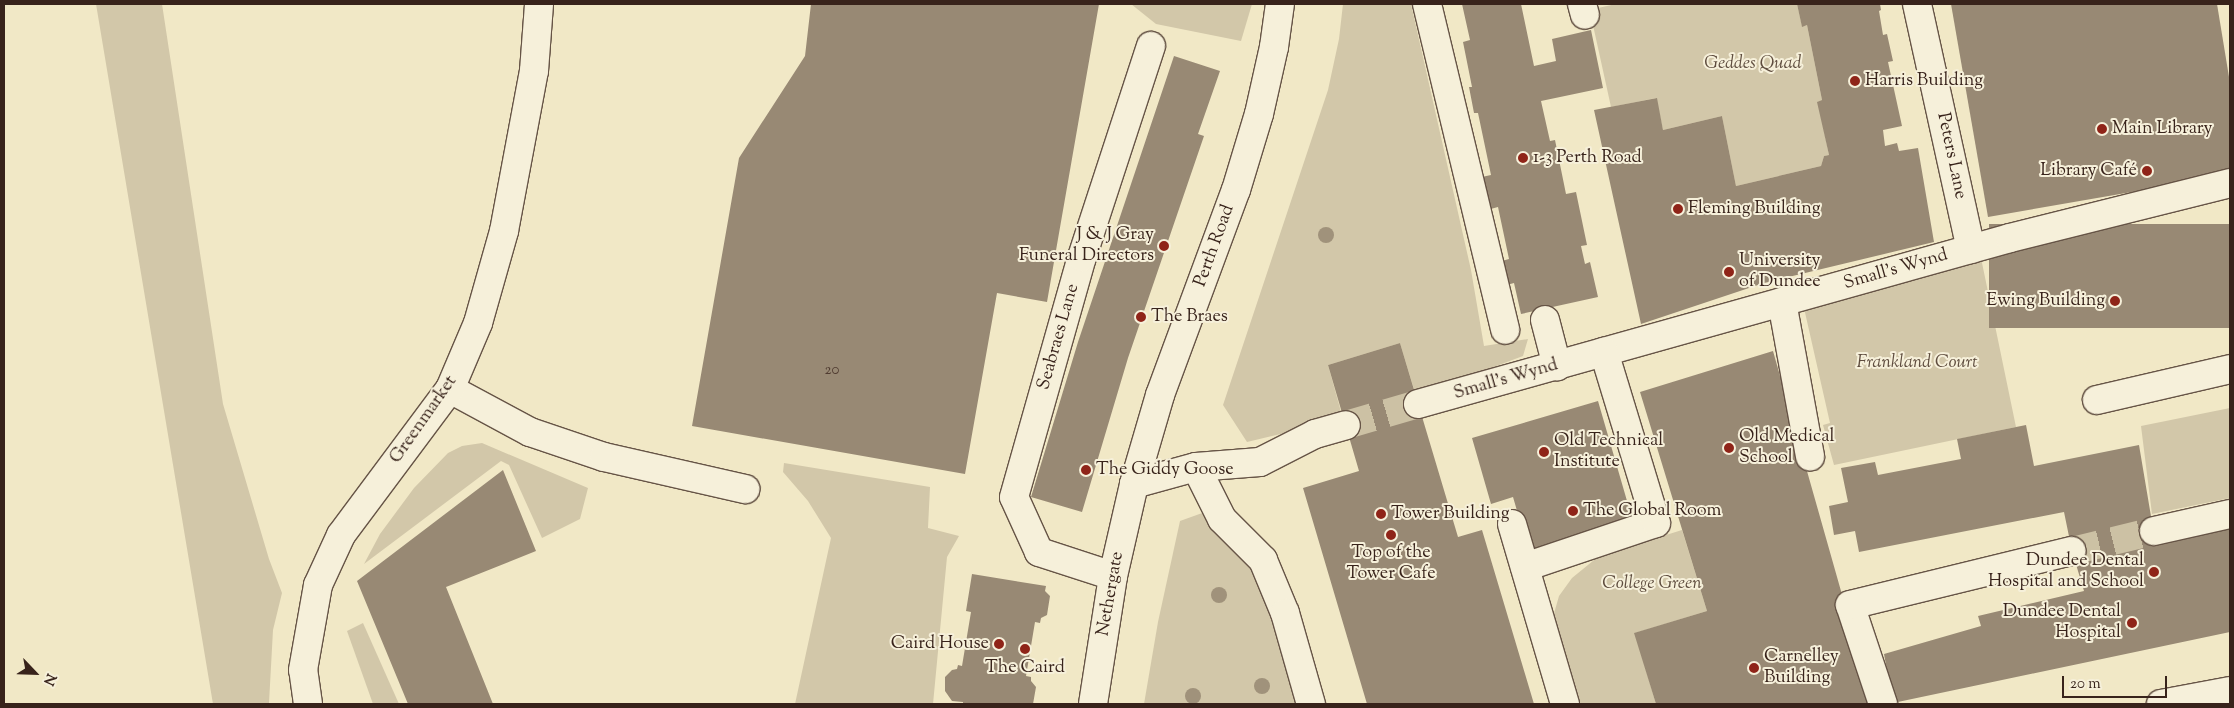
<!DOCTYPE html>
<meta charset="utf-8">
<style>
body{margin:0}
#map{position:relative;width:2234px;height:708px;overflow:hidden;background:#f1e8c6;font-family:"Sorts Mill Goudy",serif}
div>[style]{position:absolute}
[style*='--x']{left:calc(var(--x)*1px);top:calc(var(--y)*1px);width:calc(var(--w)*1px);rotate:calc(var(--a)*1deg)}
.green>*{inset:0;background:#d2c7a9}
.building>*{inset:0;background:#988974;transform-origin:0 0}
.minor-tunnel>*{height:28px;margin-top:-14px;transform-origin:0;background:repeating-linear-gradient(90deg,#ccc1a4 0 28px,transparent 0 42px)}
.roads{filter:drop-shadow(1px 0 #665446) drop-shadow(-1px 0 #665446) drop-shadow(0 1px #665446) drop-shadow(0 -1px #665446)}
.minor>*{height:28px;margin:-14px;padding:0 14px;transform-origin:14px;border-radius:14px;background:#f6f0da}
.trees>*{width:16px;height:16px;margin:-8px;border-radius:50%;background:#a0927b}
.dots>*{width:14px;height:14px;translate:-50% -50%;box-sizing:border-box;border:2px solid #f6f0da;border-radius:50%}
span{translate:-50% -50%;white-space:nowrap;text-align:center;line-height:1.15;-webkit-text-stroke:4px #f6f0da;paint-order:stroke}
.number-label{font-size:15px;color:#503c31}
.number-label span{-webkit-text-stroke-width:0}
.park-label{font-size:18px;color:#5e4c3e;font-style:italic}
.poi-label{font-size:18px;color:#38231b}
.left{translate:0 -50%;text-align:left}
.right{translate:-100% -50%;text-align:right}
.street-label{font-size:18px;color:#38231b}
.frame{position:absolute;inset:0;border:5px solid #38231b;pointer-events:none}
.north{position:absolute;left:10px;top:648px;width:50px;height:50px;-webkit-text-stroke:4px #f6f0da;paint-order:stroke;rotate:114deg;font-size:14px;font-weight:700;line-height:20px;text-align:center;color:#38231b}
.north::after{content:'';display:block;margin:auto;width:18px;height:22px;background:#38231b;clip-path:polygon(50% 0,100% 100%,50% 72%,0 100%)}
.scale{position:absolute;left:2062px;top:676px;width:105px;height:22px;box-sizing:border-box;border:2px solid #38231b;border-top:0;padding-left:6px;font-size:15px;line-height:18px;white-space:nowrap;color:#38231b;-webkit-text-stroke:4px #f6f0da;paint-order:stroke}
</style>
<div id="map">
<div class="green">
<div style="clip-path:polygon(96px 4px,162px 4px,223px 404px,269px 559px,282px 593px,273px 630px,269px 703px,213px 704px)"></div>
<div style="clip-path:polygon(1131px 4px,1252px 4px,1241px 41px,1156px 24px)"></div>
<div style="clip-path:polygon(1343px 4px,1411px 4px,1471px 270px,1484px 346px,1528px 339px,1523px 356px,1416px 396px,1400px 343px,1328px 365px,1343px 419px,1247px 442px,1223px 405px,1328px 90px,1339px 39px)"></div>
<div style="clip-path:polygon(1594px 4px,1598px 8px,1616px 4px,1797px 4px,1802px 26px,1807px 25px,1822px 100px,1818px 102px,1829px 155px,1824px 156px,1821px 166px,1736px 186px,1722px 116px,1663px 130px,1656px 98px,1611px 107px,1591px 16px)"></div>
<div style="clip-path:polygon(1981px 258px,2016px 427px,1834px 465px,1823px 425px,1830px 423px,1804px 308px)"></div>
<div style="clip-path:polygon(2230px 408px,2230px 498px,2152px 514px,2141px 426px)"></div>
<div style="clip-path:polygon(482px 443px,588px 488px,580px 519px,542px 538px,509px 465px,501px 461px,364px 564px,380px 534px,414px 488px,448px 453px,462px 446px)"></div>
<div style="clip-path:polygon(784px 463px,930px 487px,928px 528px,959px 536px,947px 557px,933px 704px,795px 704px,831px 538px,808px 501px,783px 472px)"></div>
<div style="clip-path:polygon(1205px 512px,1254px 566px,1298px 704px,1144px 704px,1158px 622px,1180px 521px)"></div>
<div style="clip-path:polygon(1682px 530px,1707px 611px,1635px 633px,1656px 704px,1575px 704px,1551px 624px,1559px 596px,1572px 578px,1599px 556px)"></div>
<div style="clip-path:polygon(363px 623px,399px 704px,373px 704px,347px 631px)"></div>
</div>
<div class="building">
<div style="clip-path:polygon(811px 4px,1099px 4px,1047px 302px,997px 293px,965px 474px,692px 426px,739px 158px,805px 56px)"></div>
<div style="clip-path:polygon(1462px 4px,1521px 4px,1534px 66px,1556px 61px,1552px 39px,1591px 30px,1603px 88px,1541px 101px,1550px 141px,1555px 140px,1566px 194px,1576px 192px,1587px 245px,1581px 246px,1585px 264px,1590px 262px,1598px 297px,1521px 314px,1514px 283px,1503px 286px,1498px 262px,1509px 259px,1498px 207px,1483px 211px,1477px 178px,1491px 175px,1478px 113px,1474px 113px,1469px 87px,1472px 87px,1463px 42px,1470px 40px)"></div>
<div style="clip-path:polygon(1797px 4px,1880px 4px,1881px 10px,1879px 11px,1883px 35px,1887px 34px,1893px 61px,1888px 62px,1902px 126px,1883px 130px,1885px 146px,1897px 143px,1899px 151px,1918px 148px,1934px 242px,1764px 283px,1641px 324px,1594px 110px,1657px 98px,1663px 130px,1722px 116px,1736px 186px,1821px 166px,1824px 156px,1829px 155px,1817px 102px,1822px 100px,1807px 25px,1802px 27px)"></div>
<div style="clip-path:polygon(1951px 4px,2217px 4px,2230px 83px,2230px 175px,1988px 217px)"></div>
<div style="clip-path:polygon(1174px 56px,1220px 71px,1198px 134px,1204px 136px,1128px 358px,1082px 512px,1031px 497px,1078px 342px)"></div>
<div style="left:2230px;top:224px;width:104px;height:241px;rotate:90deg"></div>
<div style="clip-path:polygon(1400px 343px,1458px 537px,1482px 530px,1534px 704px,1367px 704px,1303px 488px,1359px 471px,1328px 365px)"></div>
<div style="clip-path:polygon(1773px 351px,1873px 704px,1656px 704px,1634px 633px,1707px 611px,1640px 392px)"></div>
<div style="clip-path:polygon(1598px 401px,1634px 525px,1530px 555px,1513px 497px,1491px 504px,1472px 438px)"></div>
<div style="clip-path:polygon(2026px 425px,2034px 466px,2139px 445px,2156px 546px,2230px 529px,2230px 632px,1893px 703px,1884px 654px,1981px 626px,1978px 616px,2084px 591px,2072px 551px,2064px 512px,1859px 552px,1855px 531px,1834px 535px,1829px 506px,1848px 502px,1841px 468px,1875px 462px,1878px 475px,1961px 459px,1957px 439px)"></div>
<div style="clip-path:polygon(503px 470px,536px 551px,446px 587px,493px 704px,408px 704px,357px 581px)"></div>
<div style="clip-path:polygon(972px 574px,1046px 586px,1045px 591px,1050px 596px,1047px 615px,1041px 618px,1040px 623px,1035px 622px,1026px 676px,1031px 677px,1031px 681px,1036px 687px,1033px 704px,963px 704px,963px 702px,952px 701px,945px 691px,945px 677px,952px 670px,957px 669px,958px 665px,962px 666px,971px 612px,966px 611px)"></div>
</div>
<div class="minor-tunnel">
<div style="--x:1346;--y:425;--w:75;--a:-16.3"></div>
<div style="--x:2072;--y:551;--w:84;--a:-13.7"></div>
</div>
<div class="roads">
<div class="minor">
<div style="--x:1427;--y:4;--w:335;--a:76.5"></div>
<div style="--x:1582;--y:4;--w:11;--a:75"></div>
<div style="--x:1917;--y:4;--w:251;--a:77.6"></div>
<div style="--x:1782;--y:302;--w:157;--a:79.7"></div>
<div style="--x:1545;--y:320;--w:48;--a:75.4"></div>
<div style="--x:450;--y:389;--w:91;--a:28.3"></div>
<div style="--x:530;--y:432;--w:78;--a:18.7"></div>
<div style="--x:604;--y:457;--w:145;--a:12.8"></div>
<div style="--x:2097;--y:400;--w:137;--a:-13.1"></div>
<div style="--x:1418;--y:404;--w:615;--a:-15.66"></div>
<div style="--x:2010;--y:238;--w:227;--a:-14"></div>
<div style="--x:1196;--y:467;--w:58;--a:63.4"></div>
<div style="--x:1222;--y:519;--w:58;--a:45"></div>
<div style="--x:1263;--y:560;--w:57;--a:67.5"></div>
<div style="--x:1285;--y:613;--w:95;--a:74.1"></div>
<div style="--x:1134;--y:484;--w:64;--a:-15.3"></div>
<div style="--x:1196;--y:467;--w:64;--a:-4.5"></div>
<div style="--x:1260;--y:462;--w:62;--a:-27"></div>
<div style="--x:1315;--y:434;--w:32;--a:-16"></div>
<div style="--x:1512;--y:524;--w:188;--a:73.6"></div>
<div style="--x:2154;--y:531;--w:78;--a:-12.6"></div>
<div style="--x:1525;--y:567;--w:138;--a:-18.6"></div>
<div style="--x:1656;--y:523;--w:179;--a:-106.9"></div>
<div style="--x:1113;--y:576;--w:78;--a:-162"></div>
<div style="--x:1039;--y:552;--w:60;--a:-114.4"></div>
<div style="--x:1014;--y:497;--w:249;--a:-74.2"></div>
<div style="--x:1082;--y:257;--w:222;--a:-71.9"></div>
<div style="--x:308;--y:704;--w:34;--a:-98"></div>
<div style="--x:303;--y:670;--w:86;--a:-80"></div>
<div style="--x:318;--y:585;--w:55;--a:-65.3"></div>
<div style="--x:341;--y:535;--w:182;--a:-53.3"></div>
<div style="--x:450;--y:389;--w:72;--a:-67"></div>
<div style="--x:478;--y:323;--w:96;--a:-74.2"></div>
<div style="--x:504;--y:231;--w:163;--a:-79.4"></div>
<div style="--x:534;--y:71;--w:67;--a:-85.7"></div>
<div style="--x:1093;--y:704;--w:130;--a:-81.1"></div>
<div style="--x:1113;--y:576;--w:94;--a:-77.1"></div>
<div style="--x:1134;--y:484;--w:93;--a:-73.7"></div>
<div style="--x:1160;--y:395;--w:219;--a:-69.7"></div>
<div style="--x:1236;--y:190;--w:79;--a:-73.2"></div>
<div style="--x:1259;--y:114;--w:69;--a:-77.4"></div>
<div style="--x:1274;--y:47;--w:43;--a:-82.1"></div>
<div style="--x:1883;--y:704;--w:104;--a:-108.4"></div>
<div style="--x:1850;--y:605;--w:228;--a:-13.7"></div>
<div style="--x:2161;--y:704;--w:70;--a:-10.7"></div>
</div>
</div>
<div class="trees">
<div style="left:1326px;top:235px"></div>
<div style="left:1219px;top:595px"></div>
<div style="left:1262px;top:686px"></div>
<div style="left:1193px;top:696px"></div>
</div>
<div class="dots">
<div style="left:1855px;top:81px;background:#8f2418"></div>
<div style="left:2102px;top:129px;background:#8f2418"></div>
<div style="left:1523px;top:158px;background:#8f2418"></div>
<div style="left:2147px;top:171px;background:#8f2418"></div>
<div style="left:1678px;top:209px;background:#8f2418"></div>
<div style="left:1164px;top:246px;background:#8f2418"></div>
<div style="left:1729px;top:272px;background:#8f2418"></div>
<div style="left:2115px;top:301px;background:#8f2418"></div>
<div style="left:1141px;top:317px;background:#8f2418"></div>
<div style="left:1729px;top:448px;background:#8f2418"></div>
<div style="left:1544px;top:452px;background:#8f2418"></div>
<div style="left:1086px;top:470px;background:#8f2418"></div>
<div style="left:1573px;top:511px;background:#8f2418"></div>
<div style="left:1381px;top:514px;background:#8f2418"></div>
<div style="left:1391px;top:535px;background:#8f2418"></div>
<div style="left:2154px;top:572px;background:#8f2418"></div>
<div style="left:2132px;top:623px;background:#8f2418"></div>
<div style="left:999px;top:644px;background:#8f2418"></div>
<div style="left:1025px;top:649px;background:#8f2418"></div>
<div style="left:1754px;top:668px;background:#8f2418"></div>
</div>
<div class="number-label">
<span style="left:832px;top:371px">20</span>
</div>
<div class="park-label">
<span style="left:1753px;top:64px">Geddes Quad</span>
<span style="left:1917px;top:363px">Frankland Court</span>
<span style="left:1652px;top:584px">College Green</span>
</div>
<div class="poi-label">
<span class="left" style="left:1865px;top:81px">Harris Building</span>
<span class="left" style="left:2112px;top:129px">Main Library</span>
<span class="left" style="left:1533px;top:158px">1-3 Perth Road</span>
<span class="right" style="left:2137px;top:171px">Library Café</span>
<span class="left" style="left:1688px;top:209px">Fleming Building</span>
<span class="right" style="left:1154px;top:246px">J &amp; J Gray<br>Funeral Directors</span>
<span class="left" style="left:1739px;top:272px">University<br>of Dundee</span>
<span class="right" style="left:2105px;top:301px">Ewing Building</span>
<span class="left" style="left:1151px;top:317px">The Braes</span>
<span class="left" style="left:1739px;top:448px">Old Medical<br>School</span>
<span class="left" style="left:1554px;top:452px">Old Technical<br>Institute</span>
<span class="left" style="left:1096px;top:470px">The Giddy Goose</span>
<span class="left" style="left:1583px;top:511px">The Global Room</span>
<span class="left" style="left:1391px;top:514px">Tower Building</span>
<span style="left:1391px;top:564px">Top of the<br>Tower Cafe</span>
<span class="right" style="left:2144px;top:572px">Dundee Dental<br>Hospital and School</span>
<span class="right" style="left:2121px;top:623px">Dundee Dental<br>Hospital</span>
<span class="right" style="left:989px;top:644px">Caird House</span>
<span class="left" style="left:1764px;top:668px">Carnelley<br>Building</span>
<span style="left:1025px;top:668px">The Caird</span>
</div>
<div class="street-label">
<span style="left:1951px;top:156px;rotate:78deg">Peters Lane</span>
<span style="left:1215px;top:246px;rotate:-70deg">Perth Road</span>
<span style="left:1896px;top:270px;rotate:-16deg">Small's Wynd</span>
<span style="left:1059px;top:337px;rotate:-74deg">Seabraes Lane</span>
<span style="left:1506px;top:380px;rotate:-16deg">Small's Wynd</span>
<span style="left:424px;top:420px;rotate:-55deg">Greenmarket</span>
<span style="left:1111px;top:594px;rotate:-80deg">Nethergate</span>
</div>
<div class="frame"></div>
<div class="north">N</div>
<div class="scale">20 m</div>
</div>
